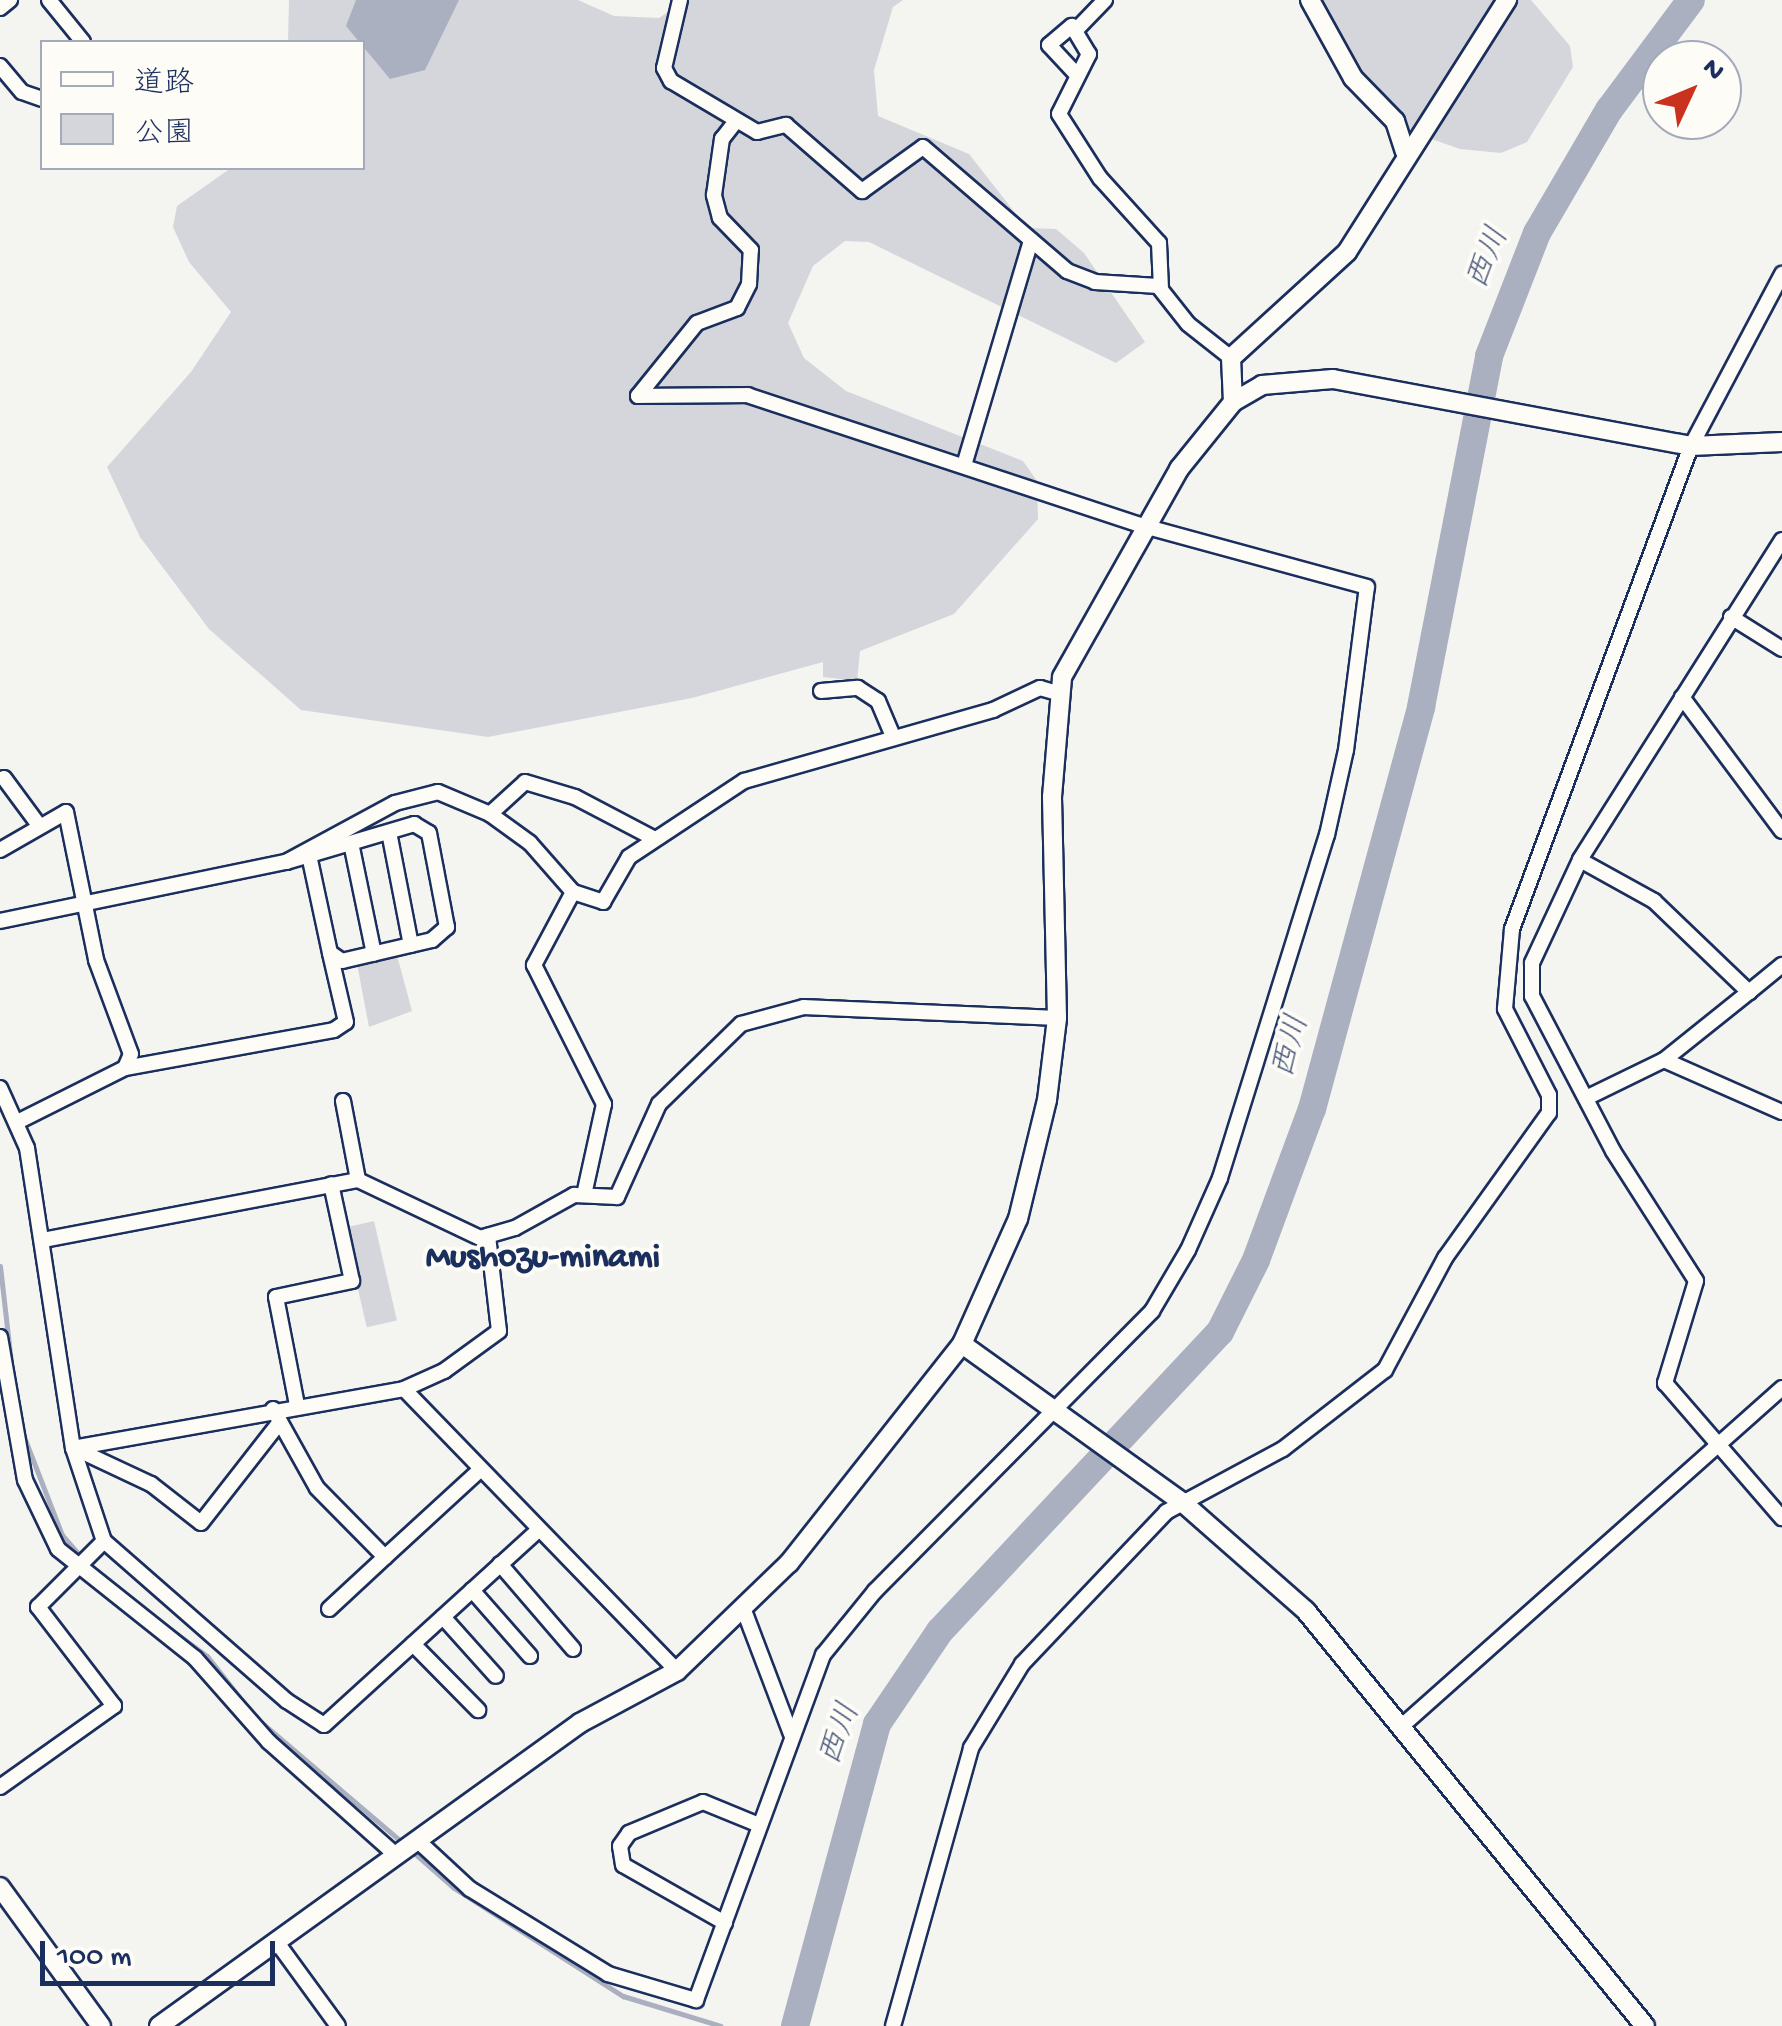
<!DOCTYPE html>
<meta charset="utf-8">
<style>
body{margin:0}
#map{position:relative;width:1782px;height:2026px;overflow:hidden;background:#f4f4f1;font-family:"Gochi Hand","Klee One",sans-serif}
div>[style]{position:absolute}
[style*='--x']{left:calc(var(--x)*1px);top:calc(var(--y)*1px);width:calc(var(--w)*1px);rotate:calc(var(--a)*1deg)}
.green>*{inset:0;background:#d4d6db;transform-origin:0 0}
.water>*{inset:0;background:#aab0bf}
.stream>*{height:5px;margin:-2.5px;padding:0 2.5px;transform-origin:2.5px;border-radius:2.5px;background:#aab0bf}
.river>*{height:28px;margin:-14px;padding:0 14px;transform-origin:14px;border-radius:14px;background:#aab0bf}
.roads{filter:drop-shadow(2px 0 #1b2f5e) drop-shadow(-2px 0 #1b2f5e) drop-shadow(0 2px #1b2f5e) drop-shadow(0 -2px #1b2f5e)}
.minor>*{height:14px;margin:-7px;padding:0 7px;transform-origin:7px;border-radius:7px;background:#fdfcf7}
.tertiary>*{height:18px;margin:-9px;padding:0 9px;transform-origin:9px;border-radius:9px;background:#fdfcf7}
span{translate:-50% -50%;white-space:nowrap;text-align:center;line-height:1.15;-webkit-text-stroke:8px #fdfcf7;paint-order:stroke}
.water-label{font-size:32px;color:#46567b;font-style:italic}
.quarter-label{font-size:35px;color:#1b2f5e;font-weight:700}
.legend{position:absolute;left:40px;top:40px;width:325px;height:130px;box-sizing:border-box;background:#fdfcf7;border:2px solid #a3aaba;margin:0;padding:12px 18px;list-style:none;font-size:30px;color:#1b2f5e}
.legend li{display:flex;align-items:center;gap:20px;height:50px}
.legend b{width:50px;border:2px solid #a3aaba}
.north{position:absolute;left:1642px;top:40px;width:100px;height:100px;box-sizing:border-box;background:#fdfcf7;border:2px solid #a3aaba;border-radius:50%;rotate:46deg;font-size:28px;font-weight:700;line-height:40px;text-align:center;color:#1b2f5e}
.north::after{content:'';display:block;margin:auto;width:35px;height:45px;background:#c8321e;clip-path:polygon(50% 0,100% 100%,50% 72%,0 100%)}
.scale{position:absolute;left:40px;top:1941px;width:235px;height:45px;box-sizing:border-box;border:5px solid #1b2f5e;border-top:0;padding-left:12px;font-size:30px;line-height:35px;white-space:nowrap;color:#1b2f5e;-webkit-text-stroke:8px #fdfcf7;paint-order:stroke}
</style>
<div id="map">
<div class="green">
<div style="clip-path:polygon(289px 0,578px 0,614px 16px,659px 18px,686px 0,903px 0,893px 7px,874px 70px,878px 116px,969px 154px,1027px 228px,1056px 229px,1084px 253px,1145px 342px,1116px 363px,869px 242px,845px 241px,813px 266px,788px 323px,804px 358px,846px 391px,1023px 461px,1037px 481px,1038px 519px,954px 614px,860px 651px,857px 681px,823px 677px,823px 662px,692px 698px,488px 737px,301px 710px,209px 629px,140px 537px,107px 467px,191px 372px,231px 312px,189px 262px,173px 227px,177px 206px,231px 168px,362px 168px,362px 42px,288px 42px)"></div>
<div style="clip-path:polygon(1316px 0,1531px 0,1570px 46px,1573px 67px,1527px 142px,1501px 153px,1460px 149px,1386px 123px,1349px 90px)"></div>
<div style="clip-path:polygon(389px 954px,398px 959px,412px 1011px,369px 1027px,357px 964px)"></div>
<div style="left:374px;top:1221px;width:102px;height:31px;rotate:77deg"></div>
</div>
<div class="water">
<div style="clip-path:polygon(356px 0,459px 0,425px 70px,390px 79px,346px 26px)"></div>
</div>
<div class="stream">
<div style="--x:0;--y:1266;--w:97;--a:83.5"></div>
<div style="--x:24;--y:1437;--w:105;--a:68.8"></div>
<div style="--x:62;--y:1535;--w:33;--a:49"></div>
<div style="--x:162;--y:1623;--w:56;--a:36.3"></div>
<div style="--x:207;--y:1656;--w:78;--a:51.8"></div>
<div style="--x:255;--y:1717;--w:196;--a:40.4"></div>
<div style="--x:412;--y:1851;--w:56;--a:41.4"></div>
<div style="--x:454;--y:1888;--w:201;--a:32.6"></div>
<div style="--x:623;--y:1996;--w:102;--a:17"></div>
</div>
<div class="river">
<div style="--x:795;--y:2026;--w:313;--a:-74.8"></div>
<div style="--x:877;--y:1724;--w:112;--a:-55.9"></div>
<div style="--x:940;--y:1631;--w:410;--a:-46.9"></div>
<div style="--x:1220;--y:1332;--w:80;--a:-63.4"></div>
<div style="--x:1256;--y:1260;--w:161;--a:-69.7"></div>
<div style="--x:1312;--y:1109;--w:417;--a:-74.8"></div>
<div style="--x:1421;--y:707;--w:358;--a:-79"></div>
<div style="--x:1489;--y:356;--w:132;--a:-68.7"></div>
<div style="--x:1537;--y:233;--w:143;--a:-59.7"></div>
<div style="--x:1609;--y:110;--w:137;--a:-53.3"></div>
</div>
<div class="roads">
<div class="minor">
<div style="--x:49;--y:0;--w:54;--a:51"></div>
<div style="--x:680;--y:0;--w:70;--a:103.2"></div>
<div style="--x:664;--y:68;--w:15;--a:62"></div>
<div style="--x:671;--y:81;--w:100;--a:30.7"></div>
<div style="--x:757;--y:132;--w:30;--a:-14"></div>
<div style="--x:786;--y:125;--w:101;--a:41"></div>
<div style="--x:862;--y:191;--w:75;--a:-35.8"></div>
<div style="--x:923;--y:147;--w:190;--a:40.7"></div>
<div style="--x:1067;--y:271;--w:30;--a:21"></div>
<div style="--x:1095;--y:282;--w:63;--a:3.6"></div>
<div style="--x:1158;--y:286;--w:48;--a:51.7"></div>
<div style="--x:1188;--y:324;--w:55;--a:38.3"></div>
<div style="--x:0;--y:8;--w:13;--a:-39"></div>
<div style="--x:1078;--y:28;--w:39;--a:-46"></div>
<div style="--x:0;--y:66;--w:34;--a:50"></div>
<div style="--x:22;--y:92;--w:21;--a:19"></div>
<div style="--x:1077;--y:75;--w:41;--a:-133"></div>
<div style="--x:1049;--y:45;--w:30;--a:-40"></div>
<div style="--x:1072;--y:26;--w:33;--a:59"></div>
<div style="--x:1089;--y:54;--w:67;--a:116.6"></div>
<div style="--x:1059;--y:114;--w:76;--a:57.4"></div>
<div style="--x:1100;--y:178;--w:88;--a:47.8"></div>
<div style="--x:1159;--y:243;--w:46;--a:87.5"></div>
<div style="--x:638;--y:396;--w:94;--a:-51.1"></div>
<div style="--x:697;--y:323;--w:43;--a:-20.6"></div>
<div style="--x:737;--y:308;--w:27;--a:-63"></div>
<div style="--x:749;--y:284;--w:34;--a:-87"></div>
<div style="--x:751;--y:250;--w:45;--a:-134.1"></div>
<div style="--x:720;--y:218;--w:24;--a:-105"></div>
<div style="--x:714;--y:195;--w:57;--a:-81.9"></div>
<div style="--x:722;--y:139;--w:23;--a:-52"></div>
<div style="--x:965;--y:462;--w:231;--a:-73.4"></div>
<div style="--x:1782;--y:540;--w:378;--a:122.3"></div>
<div style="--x:1580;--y:860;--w:114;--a:115"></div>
<div style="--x:1532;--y:963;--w:33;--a:90"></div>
<div style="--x:1532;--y:996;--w:175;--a:62.4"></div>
<div style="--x:1613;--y:1151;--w:154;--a:57.4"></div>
<div style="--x:1696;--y:1281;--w:107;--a:106.9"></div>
<div style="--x:1665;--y:1383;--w:179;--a:49.1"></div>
<div style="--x:1731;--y:617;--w:60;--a:32.1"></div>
<div style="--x:821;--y:691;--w:37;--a:-5"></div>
<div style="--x:858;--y:688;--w:24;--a:33"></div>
<div style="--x:878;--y:701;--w:38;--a:67"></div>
<div style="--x:1682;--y:697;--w:167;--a:53.3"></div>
<div style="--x:4;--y:778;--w:57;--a:53.5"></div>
<div style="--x:490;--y:814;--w:47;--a:-42.4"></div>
<div style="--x:525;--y:782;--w:52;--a:16.7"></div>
<div style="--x:575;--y:797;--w:88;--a:27.7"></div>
<div style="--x:389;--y:832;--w:115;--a:79"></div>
<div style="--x:351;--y:843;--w:113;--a:78.3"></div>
<div style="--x:0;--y:850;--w:76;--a:-29.9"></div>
<div style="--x:66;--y:812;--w:151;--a:78.5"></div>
<div style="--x:96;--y:960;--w:100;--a:69.6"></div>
<div style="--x:131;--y:1054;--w:15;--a:113"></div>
<div style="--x:125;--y:1068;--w:121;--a:153.4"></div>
<div style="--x:1580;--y:860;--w:85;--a:29"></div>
<div style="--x:1654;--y:901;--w:132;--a:43.8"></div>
<div style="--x:1749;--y:992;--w:109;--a:141.3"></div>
<div style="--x:1664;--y:1060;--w:87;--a:154"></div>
<div style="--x:286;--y:862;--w:124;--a:-28.4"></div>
<div style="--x:395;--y:803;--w:44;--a:-14.3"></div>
<div style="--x:438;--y:792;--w:56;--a:22.9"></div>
<div style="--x:490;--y:814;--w:49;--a:35.9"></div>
<div style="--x:530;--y:843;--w:65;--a:48.7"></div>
<div style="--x:573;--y:892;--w:32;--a:18"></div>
<div style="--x:603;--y:902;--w:52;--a:-60"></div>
<div style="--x:629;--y:857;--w:138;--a:-33.5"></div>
<div style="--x:744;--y:781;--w:259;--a:-15.9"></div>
<div style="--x:993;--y:710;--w:52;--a:-25.1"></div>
<div style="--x:1040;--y:688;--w:19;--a:16"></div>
<div style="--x:573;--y:892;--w:83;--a:118.1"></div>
<div style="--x:534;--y:965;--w:156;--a:63.3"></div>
<div style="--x:604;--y:1104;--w:93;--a:102.4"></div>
<div style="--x:0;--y:921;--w:292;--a:-11.7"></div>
<div style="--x:286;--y:862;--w:134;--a:-16.5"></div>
<div style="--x:414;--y:824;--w:17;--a:31"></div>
<div style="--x:429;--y:833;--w:96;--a:79.2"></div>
<div style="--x:447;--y:927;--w:20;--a:139"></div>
<div style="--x:432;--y:940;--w:92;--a:166.9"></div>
<div style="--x:342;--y:961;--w:14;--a:-146"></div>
<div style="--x:330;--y:953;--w:100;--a:-102.1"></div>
<div style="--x:1749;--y:992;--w:43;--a:-39.3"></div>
<div style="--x:1664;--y:1060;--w:129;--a:23.8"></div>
<div style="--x:125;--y:1068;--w:212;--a:-10.3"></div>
<div style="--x:334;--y:1030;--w:14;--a:-34"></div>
<div style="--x:346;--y:1022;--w:71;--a:-103.1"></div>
<div style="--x:0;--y:1088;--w:66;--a:65.8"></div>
<div style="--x:27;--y:1148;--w:304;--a:81.3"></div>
<div style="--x:73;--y:1448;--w:98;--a:71.6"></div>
<div style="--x:104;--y:1541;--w:243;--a:41.2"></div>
<div style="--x:287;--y:1701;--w:44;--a:33"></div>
<div style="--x:324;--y:1725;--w:290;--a:-42.3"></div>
<div style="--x:343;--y:1101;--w:80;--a:79.2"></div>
<div style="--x:43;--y:1240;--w:321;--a:-10.8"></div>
<div style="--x:358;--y:1180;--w:135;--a:25.4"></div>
<div style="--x:480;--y:1238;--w:36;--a:-16"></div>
<div style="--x:515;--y:1228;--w:68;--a:-29.2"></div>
<div style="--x:574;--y:1195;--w:43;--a:2.7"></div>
<div style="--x:617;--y:1197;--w:102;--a:-65.7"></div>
<div style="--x:659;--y:1104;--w:115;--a:-44.3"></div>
<div style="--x:741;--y:1024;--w:65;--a:-15.1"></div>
<div style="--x:804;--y:1007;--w:253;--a:2.5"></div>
<div style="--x:0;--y:1337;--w:145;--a:80.1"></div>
<div style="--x:25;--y:1480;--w:76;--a:64.4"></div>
<div style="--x:58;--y:1549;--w:175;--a:38.5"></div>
<div style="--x:195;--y:1658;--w:112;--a:48.6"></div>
<div style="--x:269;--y:1742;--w:170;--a:41.7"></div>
<div style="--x:404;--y:1389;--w:392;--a:45.9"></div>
<div style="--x:297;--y:1405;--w:110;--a:-101"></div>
<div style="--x:276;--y:1297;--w:78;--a:-11.9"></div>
<div style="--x:352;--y:1281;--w:99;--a:-102.2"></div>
<div style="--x:273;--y:1409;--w:90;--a:60.9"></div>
<div style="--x:317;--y:1488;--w:97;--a:45.4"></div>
<div style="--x:385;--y:1557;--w:127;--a:-42.5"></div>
<div style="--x:73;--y:1448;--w:336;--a:-10.1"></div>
<div style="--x:404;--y:1389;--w:44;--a:-24.2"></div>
<div style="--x:444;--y:1371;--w:68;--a:-36"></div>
<div style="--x:499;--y:1331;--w:96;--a:-96.6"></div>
<div style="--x:74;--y:1448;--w:85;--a:25.1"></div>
<div style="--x:151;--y:1484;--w:63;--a:38"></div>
<div style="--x:201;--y:1523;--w:128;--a:-52"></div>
<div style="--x:500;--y:1564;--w:112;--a:49.3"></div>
<div style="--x:472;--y:1590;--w:88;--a:48.7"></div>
<div style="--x:329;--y:1609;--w:76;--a:-42.9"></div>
<div style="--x:745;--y:1613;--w:129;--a:69.2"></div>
<div style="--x:443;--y:1617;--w:79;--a:48.1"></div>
<div style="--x:413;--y:1644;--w:93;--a:45.4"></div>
<div style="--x:1403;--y:1725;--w:507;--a:-41.64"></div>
<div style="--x:0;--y:1787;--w:140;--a:-35.4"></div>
<div style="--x:114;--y:1706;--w:125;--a:-127.5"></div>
<div style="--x:38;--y:1607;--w:93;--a:-45"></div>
<div style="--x:417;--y:1840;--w:72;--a:42.8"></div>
<div style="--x:470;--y:1889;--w:162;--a:31.6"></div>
<div style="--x:608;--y:1974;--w:92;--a:16.5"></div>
<div style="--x:696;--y:2000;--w:368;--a:-69.8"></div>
<div style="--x:823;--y:1655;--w:82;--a:-50.9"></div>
<div style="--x:875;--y:1591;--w:394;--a:-45.3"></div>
<div style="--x:1152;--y:1311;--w:71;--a:-59.5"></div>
<div style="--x:1188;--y:1250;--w:79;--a:-66"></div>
<div style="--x:1220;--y:1178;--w:359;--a:-72.7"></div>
<div style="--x:1327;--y:835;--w:87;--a:-77.4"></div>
<div style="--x:1346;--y:750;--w:164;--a:-82.7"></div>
<div style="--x:1367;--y:587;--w:235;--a:-164.7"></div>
<div style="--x:1140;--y:525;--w:413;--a:-161.7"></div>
<div style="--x:748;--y:395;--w:110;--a:179.5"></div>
<div style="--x:725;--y:1923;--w:117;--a:-150.4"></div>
<div style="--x:623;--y:1865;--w:19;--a:-99"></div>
<div style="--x:620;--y:1846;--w:16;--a:-55"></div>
<div style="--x:629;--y:1833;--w:80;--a:-22.7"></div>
<div style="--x:703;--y:1802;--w:61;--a:22.3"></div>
<div style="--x:276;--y:1941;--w:105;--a:53.9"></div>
<div style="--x:893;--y:2026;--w:289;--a:-74.3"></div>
<div style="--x:971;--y:1748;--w:98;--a:-58.7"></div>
<div style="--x:1022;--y:1664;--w:209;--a:-46.5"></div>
<div style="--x:1166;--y:1512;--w:133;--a:-28.3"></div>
<div style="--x:1283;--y:1449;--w:129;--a:-37.8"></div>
<div style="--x:1385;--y:1370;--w:127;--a:-61.8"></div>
<div style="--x:1445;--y:1258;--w:178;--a:-54.4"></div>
<div style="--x:1549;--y:1113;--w:18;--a:-90"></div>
<div style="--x:1549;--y:1095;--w:97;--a:-117.1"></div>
<div style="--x:1505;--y:1009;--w:80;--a:-85"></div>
<div style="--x:1512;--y:929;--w:515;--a:-69.67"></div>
<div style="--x:1691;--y:446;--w:195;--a:-62.1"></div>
</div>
<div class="tertiary">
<div style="--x:1310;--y:0;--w:89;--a:61.1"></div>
<div style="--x:1353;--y:78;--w:60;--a:45.7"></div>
<div style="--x:1395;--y:121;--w:32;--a:72"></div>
<div style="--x:1233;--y:402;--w:44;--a:-92.6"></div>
<div style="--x:1231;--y:358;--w:157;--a:-42.4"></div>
<div style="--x:1347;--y:252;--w:299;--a:-57.6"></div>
<div style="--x:962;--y:1344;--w:271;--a:35.7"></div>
<div style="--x:1182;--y:1502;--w:165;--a:41.3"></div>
<div style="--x:1306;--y:1611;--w:536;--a:50.76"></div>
<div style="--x:0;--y:1887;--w:172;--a:54"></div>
<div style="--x:159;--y:2026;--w:519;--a:-35.74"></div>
<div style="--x:580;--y:1723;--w:110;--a:-28.2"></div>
<div style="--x:677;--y:1671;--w:156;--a:-44"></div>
<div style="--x:789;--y:1563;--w:279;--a:-51.7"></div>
<div style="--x:962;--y:1344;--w:137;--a:-65.9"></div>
<div style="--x:1018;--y:1219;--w:122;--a:-76.3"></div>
<div style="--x:1047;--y:1100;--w:83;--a:-83"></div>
<div style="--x:1057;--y:1018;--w:221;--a:-91.3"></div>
<div style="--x:1052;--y:797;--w:120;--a:-85.2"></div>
<div style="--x:1062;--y:677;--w:239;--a:-60.6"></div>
<div style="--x:1179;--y:469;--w:86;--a:-51.1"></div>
<div style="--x:1233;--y:402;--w:34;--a:-30"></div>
<div style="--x:1262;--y:385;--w:71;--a:-4.8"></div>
<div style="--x:1333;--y:379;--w:364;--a:10.6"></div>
<div style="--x:1691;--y:446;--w:91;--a:-2.5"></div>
</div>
</div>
<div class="water-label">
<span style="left:1490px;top:259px;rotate:-68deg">西川</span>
<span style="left:1293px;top:1047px;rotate:-75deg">西川</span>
<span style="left:842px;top:1735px;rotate:-70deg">西川</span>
</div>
<div class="quarter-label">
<span style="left:543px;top:1259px">Mushozu-minami</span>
</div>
<ul class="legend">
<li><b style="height:12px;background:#fdfcf7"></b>道路</li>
<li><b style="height:28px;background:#d4d6db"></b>公園</li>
</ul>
<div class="north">N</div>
<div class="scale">100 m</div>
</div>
